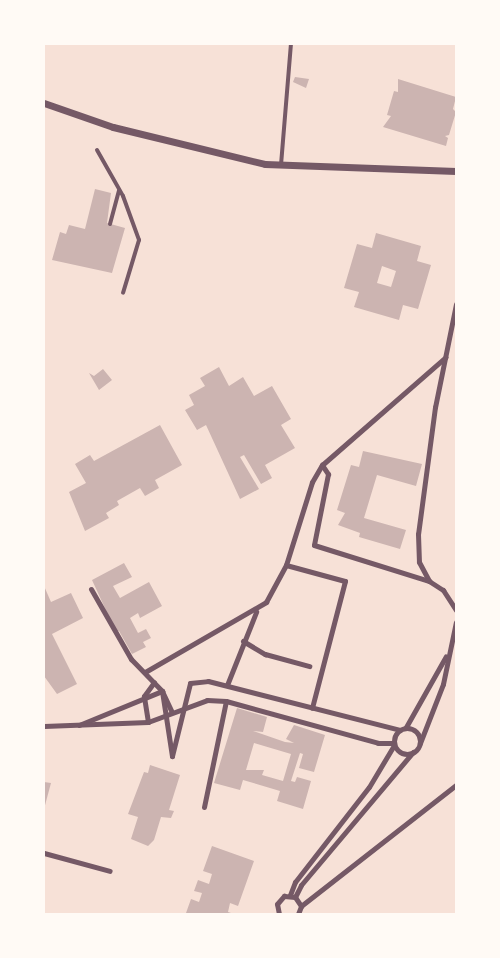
<!DOCTYPE html>
<style>
body{margin:0}
#map{position:relative;width:500px;height:958px;overflow:hidden;background:#f7e1d7;font-family:Jost,sans-serif}
div>[style]{position:absolute}
[style*='--x']{left:calc(var(--x)*1px);top:calc(var(--y)*1px);width:calc(var(--w)*1px);rotate:calc(var(--a)*1deg)}
.building>*{inset:0;background:#ccb4b1}
.pedestrian>*{height:4px;margin:-2px;padding:0 2px;transform-origin:2px;border-radius:2px;background:#755966}
.minor>*{height:5px;margin:-2.5px;padding:0 2.5px;transform-origin:2.5px;border-radius:2.5px;background:#755966}
.minor>.ring{margin:-2.5px;padding:0;box-sizing:content-box;background:none;border:5px solid #755966;border-radius:50%}
.tertiary>*{height:7px;margin:-3.5px;padding:0 3.5px;transform-origin:3.5px;border-radius:3.5px;background:#755966}
span{translate:-50% -50%;white-space:nowrap;text-align:center;line-height:1.15;-webkit-text-stroke:6px #fffaf5;paint-order:stroke}
.frame{position:absolute;inset:0;border:45px solid #fffaf5;pointer-events:none}
</style>
<div id="map">
<div class="building">
<div style="clip-path:polygon(295px 77px,309px 79px,306px 88px,293px 82px)"></div>
<div style="clip-path:polygon(398px 79px,456px 97px,453px 109px,456px 112px,449px 135px,445px 136px,448px 138px,446px 146px,383px 127px,391px 116px,387px 115px,394px 91px,398px 92px)"></div>
<div style="clip-path:polygon(95px 189px,111px 193px,107px 223px,125px 228px,112px 273px,52px 260px,60px 232px,66px 234px,69px 225px,85px 229px)"></div>
<div style="clip-path:polygon(evenodd,376px 233px,421px 246px,417px 261px,431px 265px,418px 309px,403px 305px,399px 320px,354px 307px,359px 292px,344px 288px,357px 244px,372px 248px,376px 233px,382px 266px,396px 271px,391px 287px,377px 283px,382px 266px)"></div>
<div style="clip-path:polygon(219px 367px,229px 386px,243px 377px,254px 396px,272px 386px,291px 419px,281px 425px,295px 448px,265px 465px,272px 478px,261px 484px,244px 455px,240px 457px,259px 489px,240px 499px,206px 425px,197px 430px,185px 410px,194px 405px,189px 395px,205px 386px,200px 378px)"></div>
<div style="clip-path:polygon(103px 369px,112px 380px,99px 390px,89px 373px,94px 376px)"></div>
<div style="clip-path:polygon(160px 425px,182px 465px,155px 480px,159px 488px,145px 496px,140px 488px,117px 501px,119px 505px,106px 513px,109px 518px,85px 531px,69px 492px,86px 483px,75px 464px,90px 455px,94px 461px)"></div>
<div style="clip-path:polygon(363px 451px,422px 464px,416px 486px,377px 475px,364px 518px,406px 530px,400px 549px,359px 537px,360px 533px,338px 525px,345px 513px,337px 510px,351px 465px,359px 467px)"></div>
<div style="clip-path:polygon(124px 563px,132px 577px,113px 586px,120px 598px,149px 582px,162px 606px,140px 618px,138px 613px,130px 618px,138px 633px,146px 629px,151px 638px,143px 642px,146px 647px,132px 654px,119px 631px,116px 632px,92px 580px)"></div>
<div style="clip-path:polygon(44px 586px,51px 602px,71px 593px,83px 618px,52px 634px,77px 684px,57px 694px,44px 676px)"></div>
<div style="clip-path:polygon(evenodd,237px 708px,267px 717px,263px 732px,253px 731px,285px 742px,294px 743px,286px 739px,294px 725px,325px 735px,314px 772px,299px 768px,303px 754px,300px 753px,291px 781px,295px 782px,297px 777px,311px 781px,303px 809px,277px 801px,280px 791px,243px 780px,240px 790px,214px 783px,237px 708px,254px 743px,291px 754px,283px 781px,262px 775px,264px 770px,246px 770px,254px 743px)"></div>
<div style="clip-path:polygon(150px 765px,180px 775px,169px 810px,174px 811px,171px 818px,161px 817px,154px 840px,148px 846px,131px 839px,138px 817px,128px 814px,144px 772px,148px 773px)"></div>
<div style="clip-path:polygon(44px 782px,51px 783px,44px 809px)"></div>
<div style="clip-path:polygon(212px 846px,254px 861px,238px 906px,230px 903px,228px 912px,234px 914px,186px 913px,191px 899px,199px 902px,202px 893px,194px 891px,198px 880px,209px 884px,212px 874px,203px 871px)"></div>
</div>
<div class="pedestrian">
<div style="--x:97;--y:150;--w:53;--a:60.5"></div>
<div style="--x:123;--y:196;--w:47;--a:70"></div>
<div style="--x:139;--y:240;--w:55;--a:106.8"></div>
<div style="--x:281;--y:165;--w:121;--a:-85.3"></div>
<div style="--x:110;--y:224;--w:35;--a:-75"></div>
</div>
<div class="minor">
<div style="--x:456;--y:304;--w:105;--a:101.5"></div>
<div style="--x:435;--y:407;--w:128;--a:97.6"></div>
<div style="--x:418;--y:534;--w:28;--a:88"></div>
<div style="--x:419;--y:562;--w:21;--a:62"></div>
<div style="--x:429;--y:581;--w:17;--a:33"></div>
<div style="--x:443;--y:590;--w:24;--a:57"></div>
<div style="--x:322;--y:465;--w:11;--a:56"></div>
<div style="--x:328;--y:474;--w:72;--a:101.2"></div>
<div style="--x:314;--y:545;--w:121;--a:17.4"></div>
<div style="--x:286;--y:565;--w:61;--a:15.2"></div>
<div style="--x:345;--y:581;--w:131;--a:104.6"></div>
<div style="--x:91;--y:589;--w:81;--a:60.3"></div>
<div style="--x:131;--y:659;--w:45;--a:45.9"></div>
<div style="--x:162;--y:691;--w:23;--a:65"></div>
<div style="--x:243;--y:641;--w:26;--a:31"></div>
<div style="--x:265;--y:654;--w:46;--a:15.3"></div>
<div style="--x:145;--y:672;--w:140;--a:-30"></div>
<div style="--x:266;--y:602;--w:42;--a:-61.6"></div>
<div style="--x:286;--y:565;--w:87;--a:-72.6"></div>
<div style="--x:312;--y:482;--w:20;--a:-60"></div>
<div style="--x:322;--y:465;--w:164;--a:-41.1"></div>
<div style="--x:227;--y:685;--w:79;--a:-68.3"></div>
<div style="--x:148;--y:722;--w:26;--a:-99"></div>
<div style="--x:144;--y:696;--w:17;--a:-54"></div>
<div style="--x:79;--y:725;--w:90;--a:-22.3"></div>
<div style="--x:162;--y:691;--w:66;--a:81.3"></div>
<div style="--x:172;--y:756;--w:75;--a:-76.1"></div>
<div style="--x:190;--y:683;--w:18;--a:-6"></div>
<div style="--x:208;--y:681;--w:198;--a:14.3"></div>
<div style="--x:44;--y:726;--w:104;--a:-2.2"></div>
<div style="--x:148;--y:722;--w:63;--a:-20.4"></div>
<div style="--x:207;--y:700;--w:19;--a:3"></div>
<div style="--x:226;--y:701;--w:158;--a:15.4"></div>
<div style="--x:378;--y:743;--w:15;--a:0"></div>
<div style="--x:406;--y:727;--w:81;--a:-60.6"></div>
<div class="ring" style="left:394px;top:728px;width:21px;height:21px"></div>
<div style="--x:420;--y:743;--w:63;--a:-68.7"></div>
<div style="--x:443;--y:684;--w:63;--a:-78.2"></div>
<div style="--x:204;--y:807;--w:108;--a:-78.3"></div>
<div style="--x:44;--y:853;--w:68;--a:15.3"></div>
<div style="--x:290;--y:895;--w:14;--a:-69"></div>
<div style="--x:295;--y:882;--w:120;--a:-52.1"></div>
<div style="--x:369;--y:787;--w:49;--a:-59.2"></div>
<div style="--x:295;--y:897;--w:13;--a:-63"></div>
<div style="--x:301;--y:885;--w:174;--a:-49.9"></div>
<div style="--x:279;--y:914;--w:10;--a:-101"></div>
<div style="--x:277;--y:904;--w:11;--a:-49"></div>
<div style="--x:284;--y:896;--w:11;--a:5"></div>
<div style="--x:295;--y:897;--w:11;--a:56"></div>
<div style="--x:298;--y:914;--w:9;--a:-69"></div>
<div style="--x:301;--y:906;--w:197;--a:-38"></div>
</div>
<div class="tertiary">
<div style="--x:44;--y:103;--w:73;--a:19.2"></div>
<div style="--x:113;--y:127;--w:156;--a:13.7"></div>
<div style="--x:265;--y:164;--w:191;--a:2.1"></div>
</div>
<div class="frame"></div>
</div>
